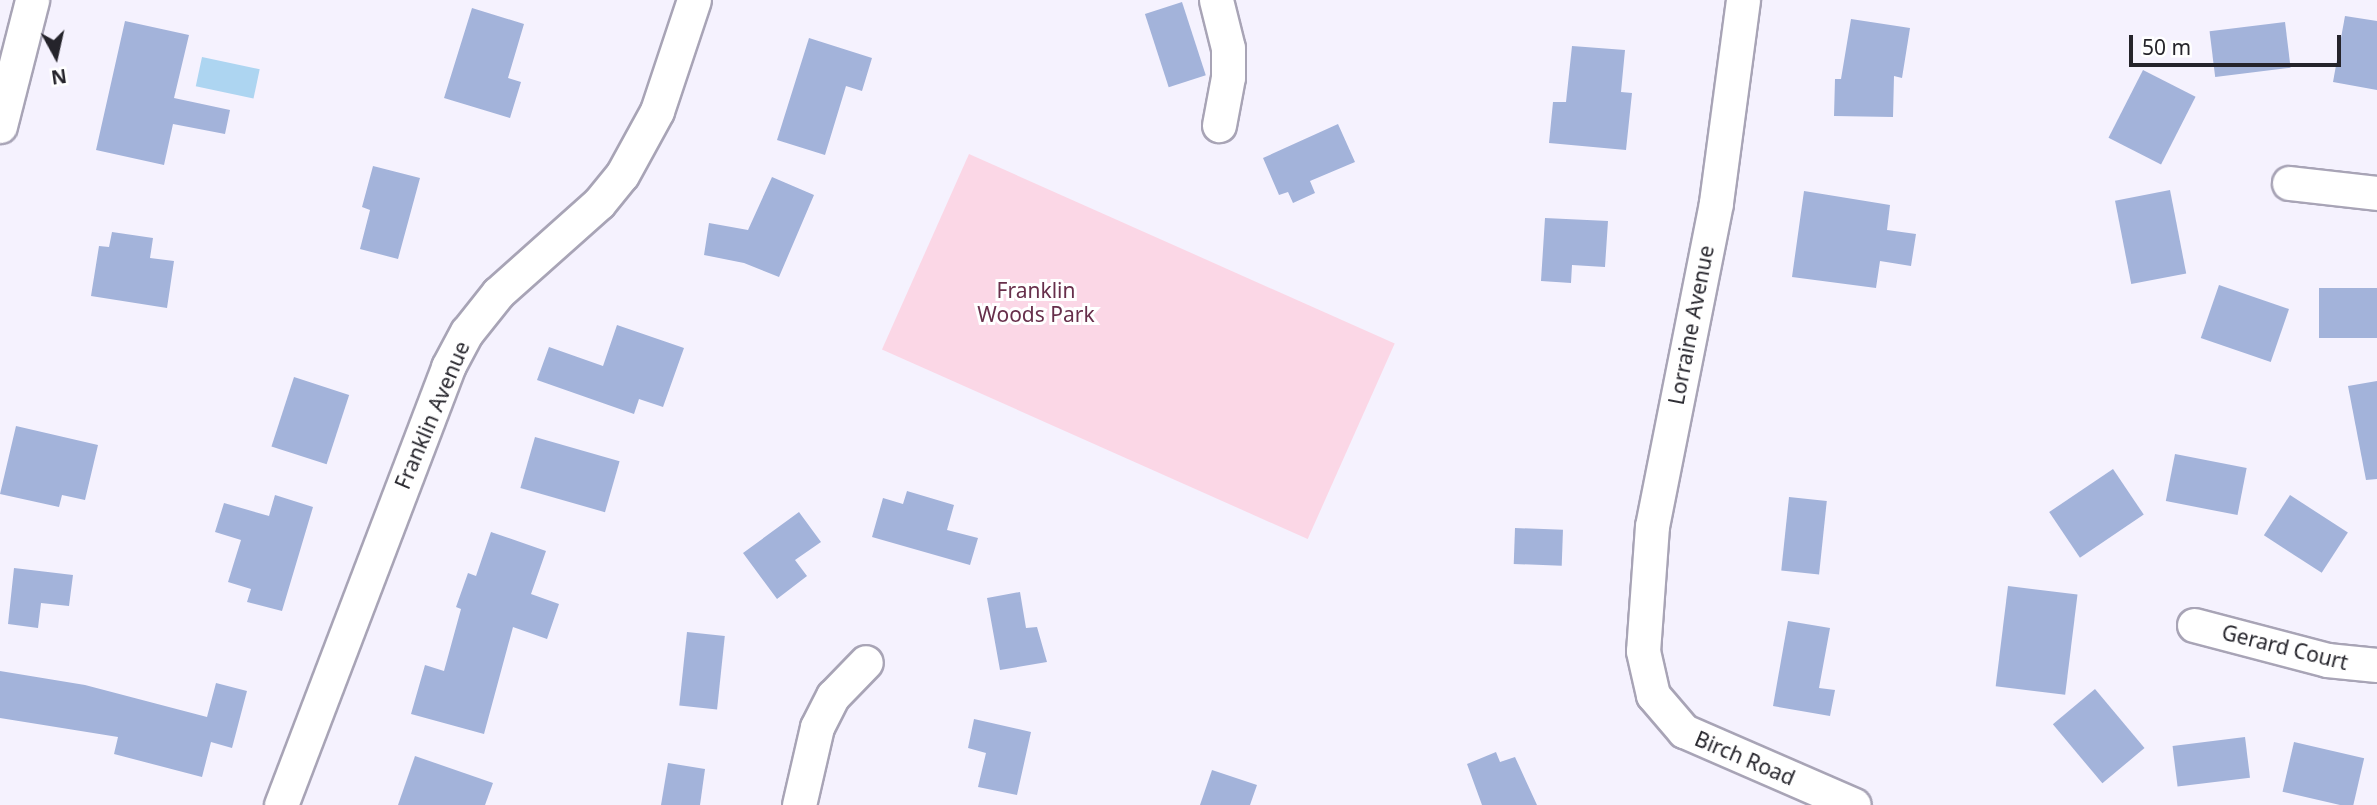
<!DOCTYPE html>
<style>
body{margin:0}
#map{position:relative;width:2377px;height:805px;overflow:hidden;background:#f5f2fe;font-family:"Noto Sans",sans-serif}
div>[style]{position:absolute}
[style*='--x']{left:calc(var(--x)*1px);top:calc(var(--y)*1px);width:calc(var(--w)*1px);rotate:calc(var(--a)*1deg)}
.green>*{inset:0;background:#fbd7e6;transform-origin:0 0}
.water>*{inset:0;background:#add5f1;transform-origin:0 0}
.building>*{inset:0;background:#a3b3da;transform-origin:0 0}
.roads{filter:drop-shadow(2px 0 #a8a4b6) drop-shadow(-2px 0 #a8a4b6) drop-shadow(0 2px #a8a4b6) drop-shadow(0 -2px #a8a4b6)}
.minor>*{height:33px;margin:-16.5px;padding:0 16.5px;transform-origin:16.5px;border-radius:16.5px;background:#fff}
span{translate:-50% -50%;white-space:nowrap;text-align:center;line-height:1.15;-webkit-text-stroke:6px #fff;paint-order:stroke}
.park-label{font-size:21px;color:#672f4b}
.street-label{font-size:21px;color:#25242b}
.north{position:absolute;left:21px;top:21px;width:70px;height:70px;-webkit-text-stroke:5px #fff;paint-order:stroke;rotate:172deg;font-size:19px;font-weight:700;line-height:28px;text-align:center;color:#25242b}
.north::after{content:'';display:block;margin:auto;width:24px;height:32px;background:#25242b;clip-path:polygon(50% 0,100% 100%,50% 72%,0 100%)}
.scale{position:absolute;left:2129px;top:35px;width:212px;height:32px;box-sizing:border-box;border:4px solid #25242b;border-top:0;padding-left:9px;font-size:21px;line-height:24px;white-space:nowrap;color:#25242b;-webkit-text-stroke:5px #fff;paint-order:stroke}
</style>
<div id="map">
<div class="green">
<div style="left:969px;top:154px;width:466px;height:214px;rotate:24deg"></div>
</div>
<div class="water">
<div style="left:202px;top:57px;width:59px;height:30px;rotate:12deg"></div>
</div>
<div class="building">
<div style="left:1182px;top:2px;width:77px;height:39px;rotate:72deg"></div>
<div style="clip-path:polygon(472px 8px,524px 24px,508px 78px,521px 82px,510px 118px,444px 98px)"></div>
<div style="clip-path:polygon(2345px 16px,2377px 21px,2377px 90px,2333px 82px)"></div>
<div style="clip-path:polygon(1851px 19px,1910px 28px,1902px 78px,1894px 76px,1893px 117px,1834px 116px,1835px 79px,1841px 79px)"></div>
<div style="clip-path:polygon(125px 21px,189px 35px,174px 98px,230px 110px,225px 134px,173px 124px,164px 165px,96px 150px)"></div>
<div style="left:2285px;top:22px;width:46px;height:76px;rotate:83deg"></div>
<div style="clip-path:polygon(809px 38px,872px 58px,862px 91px,846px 86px,825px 155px,777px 140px)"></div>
<div style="clip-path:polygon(1572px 46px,1625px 50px,1621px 92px,1632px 93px,1626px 150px,1549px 143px,1553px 102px,1566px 102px)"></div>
<div style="left:2143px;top:70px;width:59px;height:76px;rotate:27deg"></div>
<div style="clip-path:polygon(1338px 124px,1355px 162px,1310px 181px,1315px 193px,1293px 203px,1288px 192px,1279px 195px,1263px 158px)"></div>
<div style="clip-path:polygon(373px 166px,420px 178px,398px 259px,360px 249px,370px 210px,362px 207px)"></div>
<div style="clip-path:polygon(772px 177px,814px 195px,779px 277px,744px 263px,704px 255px,709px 223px,748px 230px)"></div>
<div style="left:2170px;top:190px;width:85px;height:56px;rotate:79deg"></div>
<div style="clip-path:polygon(1804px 191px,1890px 205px,1887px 230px,1916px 234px,1911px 266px,1880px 261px,1876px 288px,1792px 277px)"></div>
<div style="clip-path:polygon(1545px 218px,1608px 221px,1605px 267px,1572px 265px,1571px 283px,1541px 281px)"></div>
<div style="clip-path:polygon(112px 232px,153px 238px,150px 258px,174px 261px,167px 308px,91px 296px,99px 246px,109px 247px)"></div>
<div style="left:2219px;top:285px;width:74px;height:56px;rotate:19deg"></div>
<div style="left:2377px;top:288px;width:50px;height:58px;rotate:90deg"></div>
<div style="clip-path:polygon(617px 325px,684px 348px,663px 407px,639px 399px,634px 414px,537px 380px,549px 347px,603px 366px)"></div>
<div style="left:294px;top:377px;width:58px;height:73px;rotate:18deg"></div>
<div style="clip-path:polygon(2377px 381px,2377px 479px,2366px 480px,2348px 386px)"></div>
<div style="clip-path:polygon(16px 426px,98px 445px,85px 500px,62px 495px,59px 507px,0 494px)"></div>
<div style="left:535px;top:437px;width:88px;height:53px;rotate:16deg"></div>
<div style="left:2175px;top:454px;width:73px;height:48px;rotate:11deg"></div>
<div style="left:2113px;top:469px;width:55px;height:77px;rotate:56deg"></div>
<div style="clip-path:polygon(907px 491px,954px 505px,947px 530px,978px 538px,970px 565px,872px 537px,883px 498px,903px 504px)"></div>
<div style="clip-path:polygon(275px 495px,313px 507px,282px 611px,247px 602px,251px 589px,228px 582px,241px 540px,215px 532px,224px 503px,269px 516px)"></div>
<div style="left:2290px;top:495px;width:69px;height:48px;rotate:33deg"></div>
<div style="left:1789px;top:497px;width:38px;height:74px;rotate:6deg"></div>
<div style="clip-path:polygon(799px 512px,821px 542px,795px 560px,807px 576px,777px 599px,743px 553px)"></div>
<div style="left:1515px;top:528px;width:48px;height:36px;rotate:2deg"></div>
<div style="clip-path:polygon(491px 532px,546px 551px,531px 594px,559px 604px,547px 639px,513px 627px,484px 734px,411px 714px,425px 665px,444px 671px,461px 609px,456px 607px,468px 573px,476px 576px)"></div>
<div style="clip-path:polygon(14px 568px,73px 575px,69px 606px,41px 603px,38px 628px,8px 624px)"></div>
<div style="left:2008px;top:586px;width:70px;height:101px;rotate:7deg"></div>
<div style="clip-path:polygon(1020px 592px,1026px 628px,1037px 627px,1047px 662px,1000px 670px,987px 598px)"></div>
<div style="clip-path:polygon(1788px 621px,1830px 628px,1819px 688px,1835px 690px,1830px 716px,1773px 706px)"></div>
<div style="left:687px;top:632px;width:38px;height:74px;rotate:6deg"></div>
<div style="clip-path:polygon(0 671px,85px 685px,207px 717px,216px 683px,247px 691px,232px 748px,211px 742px,202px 777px,114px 754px,118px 737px,0 718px)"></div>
<div style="left:2095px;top:689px;width:77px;height:55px;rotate:50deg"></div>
<div style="clip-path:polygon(974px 719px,1031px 732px,1017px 795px,978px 787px,986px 753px,968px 748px)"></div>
<div style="left:2245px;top:737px;width:41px;height:73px;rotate:83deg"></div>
<div style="left:2294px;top:742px;width:72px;height:51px;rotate:13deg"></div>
<div style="clip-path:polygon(1496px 752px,1500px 762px,1515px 757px,1537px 805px,1482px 805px,1467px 764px)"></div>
<div style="clip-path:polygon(415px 756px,493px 783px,485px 805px,398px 805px)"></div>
<div style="clip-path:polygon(668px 763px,705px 769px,700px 805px,661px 805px)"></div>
<div style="clip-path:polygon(1212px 770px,1257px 785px,1250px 805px,1200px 805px)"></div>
</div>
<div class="roads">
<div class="minor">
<div style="--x:1216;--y:0;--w:49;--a:76"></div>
<div style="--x:1228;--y:48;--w:29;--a:90"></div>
<div style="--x:1228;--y:77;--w:49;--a:100.6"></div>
<div style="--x:1743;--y:0;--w:205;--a:97.6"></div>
<div style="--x:1716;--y:203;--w:329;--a:101.2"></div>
<div style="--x:1652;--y:526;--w:125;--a:94.1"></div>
<div style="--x:1643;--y:651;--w:45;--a:77.2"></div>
<div style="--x:1653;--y:695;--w:48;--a:49.3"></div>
<div style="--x:1684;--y:731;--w:185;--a:23.5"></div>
<div style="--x:0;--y:126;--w:130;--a:-75.7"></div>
<div style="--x:2289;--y:183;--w:89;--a:6.5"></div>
<div style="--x:2194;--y:625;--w:138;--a:14.7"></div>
<div style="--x:2327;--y:660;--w:50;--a:5.7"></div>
<div style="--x:281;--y:805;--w:469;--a:-69.1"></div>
<div style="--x:448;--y:367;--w:40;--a:-62"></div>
<div style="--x:467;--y:332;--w:50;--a:-51.5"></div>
<div style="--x:498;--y:293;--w:135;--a:-41.7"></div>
<div style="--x:599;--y:203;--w:36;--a:-51"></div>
<div style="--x:622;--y:175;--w:73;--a:-61.3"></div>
<div style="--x:657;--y:111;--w:117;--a:-71.6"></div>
<div style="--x:799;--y:805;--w:80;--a:-77"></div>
<div style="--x:817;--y:727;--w:35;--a:-63"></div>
<div style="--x:833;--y:696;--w:47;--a:-45.9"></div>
</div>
</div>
<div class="park-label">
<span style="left:1036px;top:302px">Franklin<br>Woods Park</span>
</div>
<div class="street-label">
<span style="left:1691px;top:325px;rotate:-79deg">Lorraine Avenue</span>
<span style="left:432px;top:415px;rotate:-67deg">Franklin Avenue</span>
<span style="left:2285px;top:647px;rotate:14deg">Gerard Court</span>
<span style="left:1745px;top:758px;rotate:23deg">Birch Road</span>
</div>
<div class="north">N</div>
<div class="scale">50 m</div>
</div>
